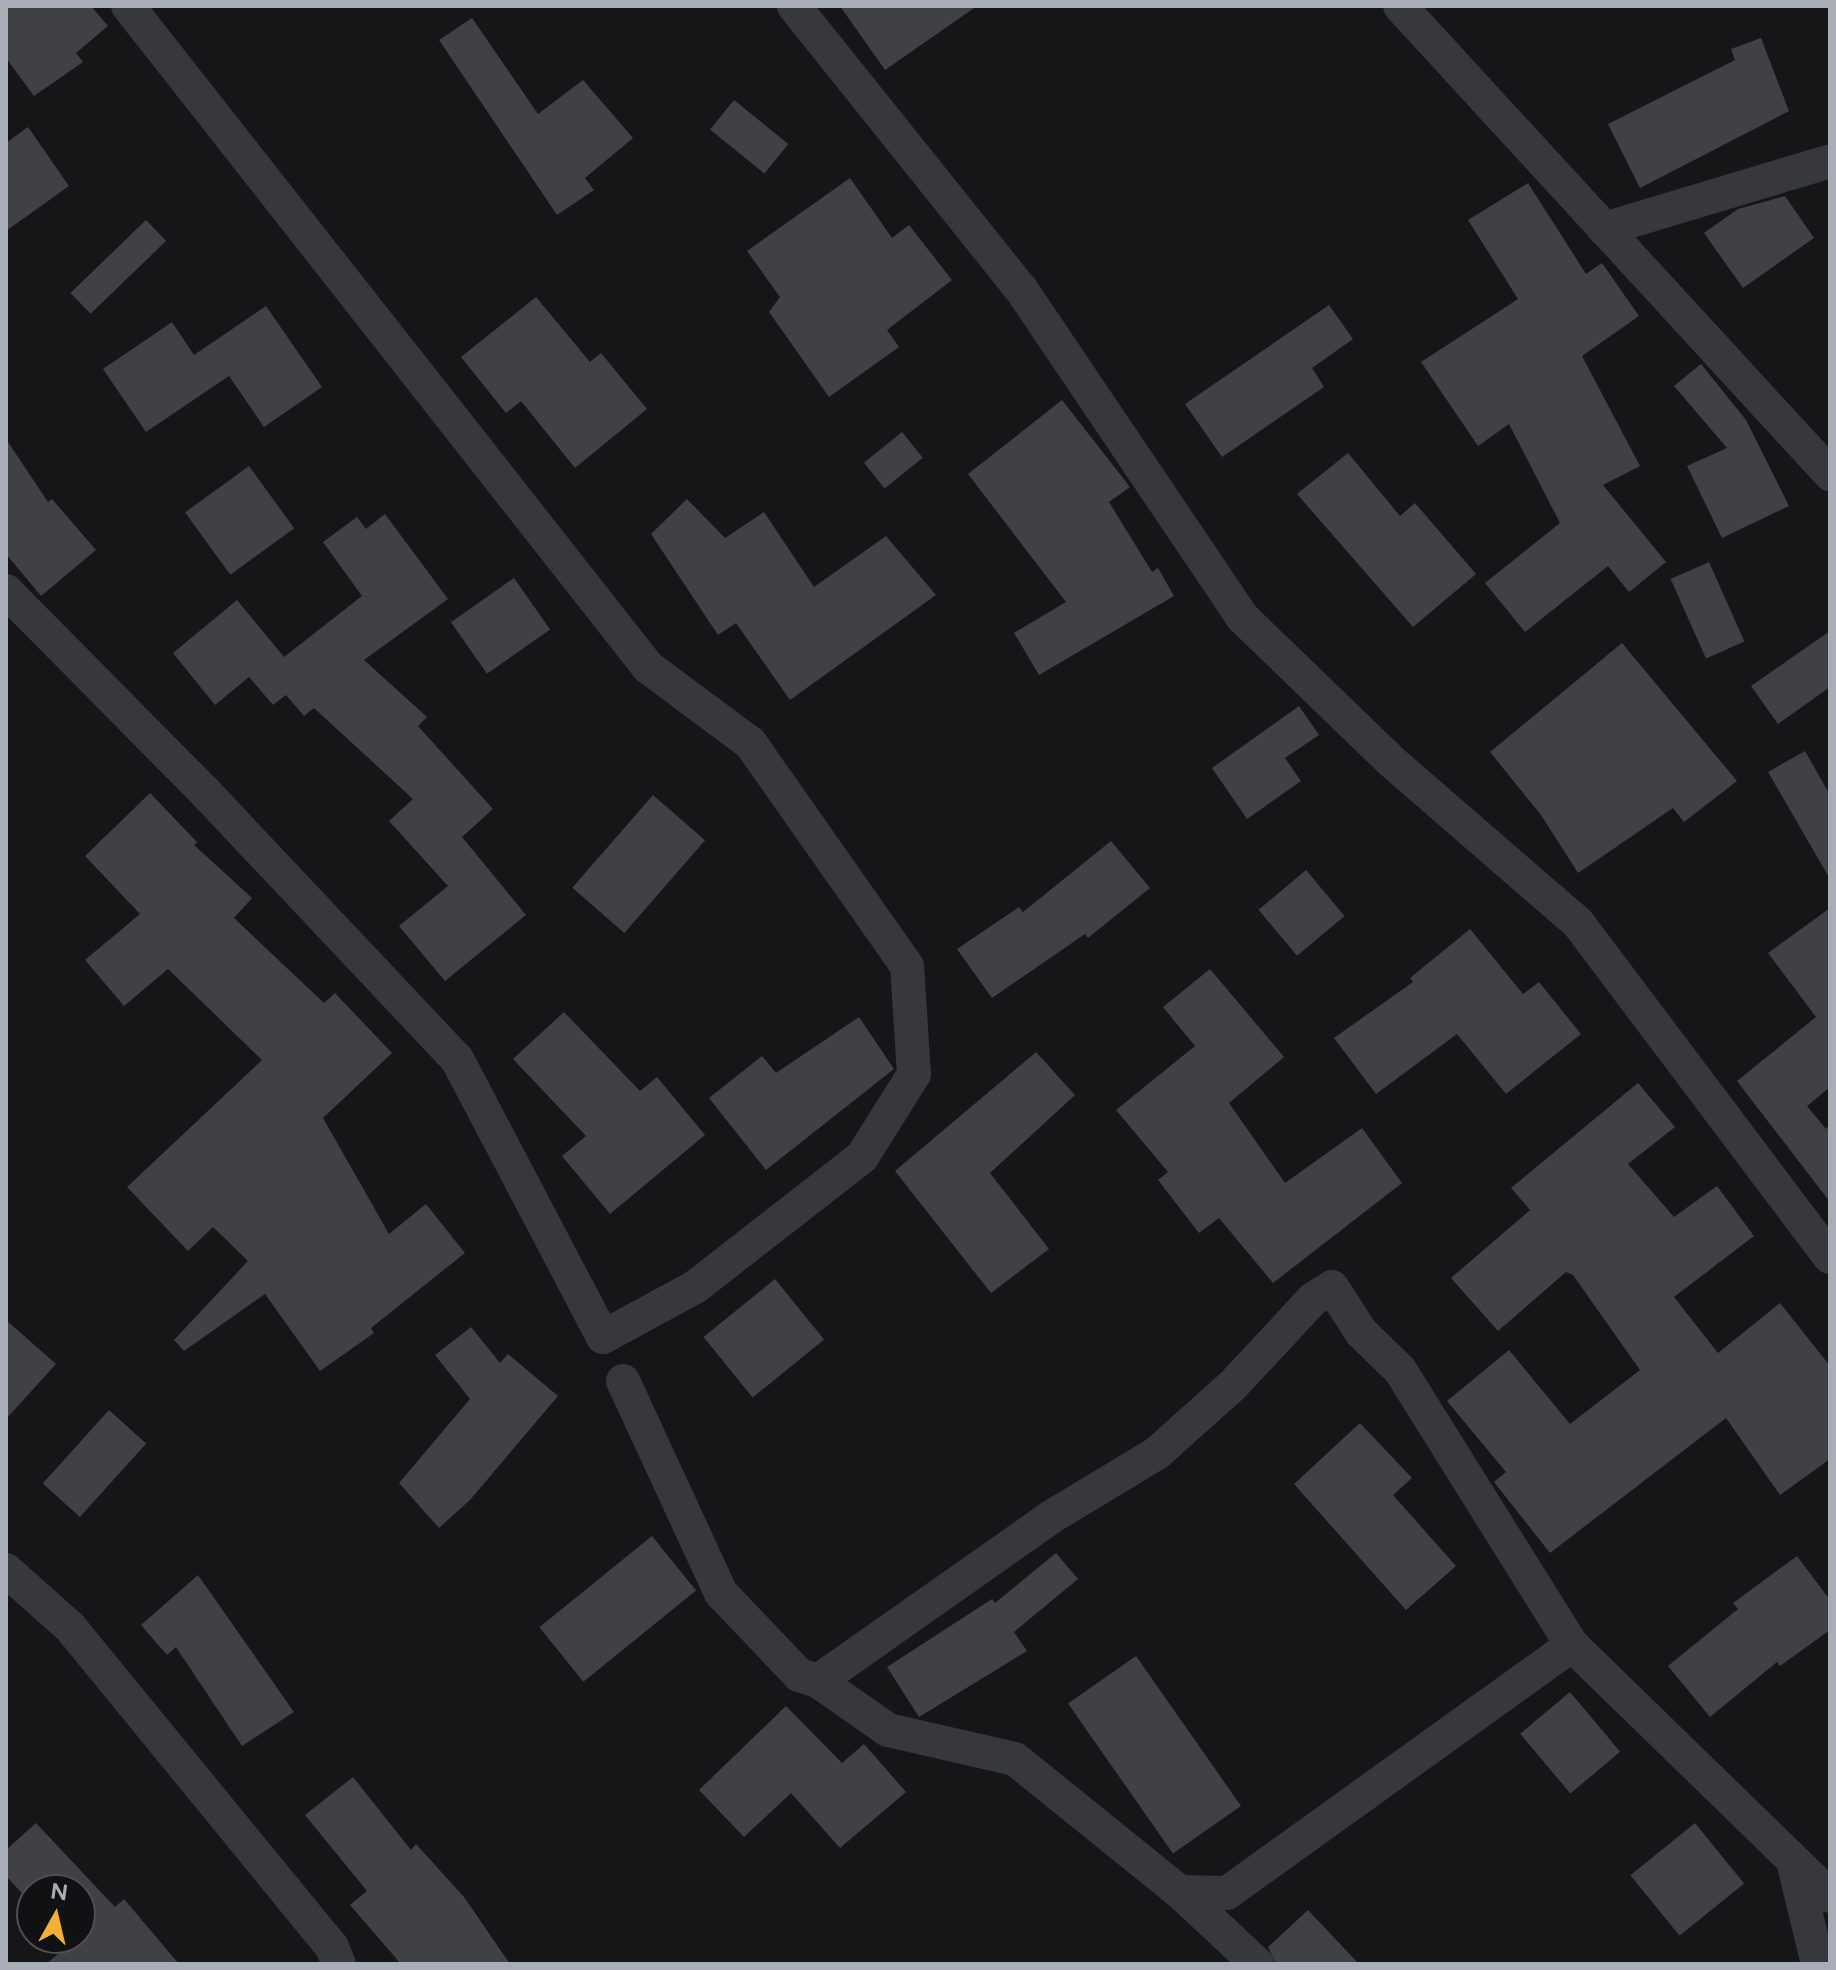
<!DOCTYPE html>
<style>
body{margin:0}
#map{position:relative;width:1836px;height:1970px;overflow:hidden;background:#161618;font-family:Figtree,sans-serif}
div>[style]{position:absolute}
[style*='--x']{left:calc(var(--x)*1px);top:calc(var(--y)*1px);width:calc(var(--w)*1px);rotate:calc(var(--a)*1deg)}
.building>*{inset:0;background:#404145;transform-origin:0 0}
.street>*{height:34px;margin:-17px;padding:0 17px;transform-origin:17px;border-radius:17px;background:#37383d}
span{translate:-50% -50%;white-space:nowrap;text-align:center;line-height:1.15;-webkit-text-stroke:6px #111113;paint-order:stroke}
.frame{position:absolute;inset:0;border:8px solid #a8adb8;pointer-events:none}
.north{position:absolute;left:16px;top:1874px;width:80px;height:80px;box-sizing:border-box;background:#111113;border:2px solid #4d4f55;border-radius:50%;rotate:8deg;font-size:22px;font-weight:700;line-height:32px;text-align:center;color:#a8adb8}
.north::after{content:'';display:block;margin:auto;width:28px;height:36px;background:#f2b134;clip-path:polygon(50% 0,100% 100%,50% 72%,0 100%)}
</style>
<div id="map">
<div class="building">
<div style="clip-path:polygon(6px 6px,91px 6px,108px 26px,76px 53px,83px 62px,34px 96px,6px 58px)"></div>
<div style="clip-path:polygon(840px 6px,977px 6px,885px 70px)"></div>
<div style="clip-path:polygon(472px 18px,538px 114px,583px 80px,633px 138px,585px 178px,594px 190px,557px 215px,439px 40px)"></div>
<div style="clip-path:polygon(1761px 38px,1789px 111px,1640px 188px,1608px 124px,1735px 60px,1731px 49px)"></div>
<div style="left:734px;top:100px;width:70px;height:38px;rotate:39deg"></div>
<div style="clip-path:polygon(28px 127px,69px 186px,6px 231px,6px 143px)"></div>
<div style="clip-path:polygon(850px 178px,892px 238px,909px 225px,952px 280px,887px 330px,899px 347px,829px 397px,769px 312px,780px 297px,747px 251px)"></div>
<div style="clip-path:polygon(1528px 183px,1586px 274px,1602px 263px,1639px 316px,1582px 356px,1640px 466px,1603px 485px,1666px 562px,1629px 592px,1608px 566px,1525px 632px,1485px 583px,1560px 523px,1509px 424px,1478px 446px,1421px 362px,1518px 299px,1468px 220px)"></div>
<div style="clip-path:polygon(1785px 196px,1814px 238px,1743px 288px,1704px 233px,1738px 209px)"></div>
<div style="left:146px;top:220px;width:29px;height:105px;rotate:46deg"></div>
<div style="clip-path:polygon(536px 297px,590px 362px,601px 353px,647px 409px,575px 468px,521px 401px,506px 413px,461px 357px)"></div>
<div style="clip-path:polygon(1329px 305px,1353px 339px,1312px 368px,1324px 387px,1222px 457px,1185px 404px)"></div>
<div style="clip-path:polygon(266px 306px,322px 387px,264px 427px,229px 376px,146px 432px,103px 369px,172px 322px,194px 355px)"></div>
<div style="clip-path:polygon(1701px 364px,1746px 420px,1789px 506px,1722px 538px,1687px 466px,1727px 448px,1674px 386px)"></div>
<div style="clip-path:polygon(1062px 400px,1130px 487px,1109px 502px,1152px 572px,1158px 568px,1174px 596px,1039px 675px,1014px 633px,1066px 602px,968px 474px)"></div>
<div style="left:902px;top:432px;width:33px;height:49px;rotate:51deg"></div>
<div style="clip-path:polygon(6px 439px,48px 502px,52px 499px,96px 550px,41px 596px,6px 554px)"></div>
<div style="clip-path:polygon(1348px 453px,1400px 516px,1415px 503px,1476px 574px,1413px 627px,1297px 494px)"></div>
<div style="left:249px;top:466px;width:77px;height:79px;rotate:54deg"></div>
<div style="clip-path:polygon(687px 499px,725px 538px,764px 512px,814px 587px,886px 536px,936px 595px,790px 700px,736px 623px,718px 635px,651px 534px)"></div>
<div style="clip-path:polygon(385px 514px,448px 599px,364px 660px,427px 717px,418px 726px,493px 809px,462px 837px,526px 915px,445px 981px,399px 926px,448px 886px,389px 821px,413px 799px,314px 708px,304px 716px,286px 695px,273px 705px,249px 677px,215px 705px,173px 653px,237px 600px,284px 657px,362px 596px,323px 542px,357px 517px,366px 529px)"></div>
<div style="left:1709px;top:562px;width:87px;height:42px;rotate:66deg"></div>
<div style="left:514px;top:578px;width:63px;height:77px;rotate:55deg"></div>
<div style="clip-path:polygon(1830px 631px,1830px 687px,1778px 724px,1751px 686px)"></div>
<div style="clip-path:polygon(1622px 643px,1737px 781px,1684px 822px,1673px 808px,1578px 873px,1541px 815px,1490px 752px)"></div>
<div style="clip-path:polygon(1299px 706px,1319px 735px,1285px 758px,1301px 781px,1247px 819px,1212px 768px)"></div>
<div style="clip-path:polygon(1805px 751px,1830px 795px,1830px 879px,1768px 772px)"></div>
<div style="clip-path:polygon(150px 793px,197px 842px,194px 845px,252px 898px,234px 918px,324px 1003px,335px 993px,392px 1053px,323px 1118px,389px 1234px,426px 1204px,465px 1253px,371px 1328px,374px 1333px,320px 1371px,265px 1294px,184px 1351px,174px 1340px,248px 1261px,213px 1227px,188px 1251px,127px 1187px,262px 1060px,168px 969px,124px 1006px,85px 960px,140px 914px,85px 856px)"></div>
<div style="left:653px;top:795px;width:69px;height:123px;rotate:41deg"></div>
<div style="clip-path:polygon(1111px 841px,1150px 888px,1088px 938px,1085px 934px,992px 998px,957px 949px,1019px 907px,1023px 912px)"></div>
<div style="left:1306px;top:870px;width:60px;height:62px;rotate:50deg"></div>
<div style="clip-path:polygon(1830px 908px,1830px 1087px,1807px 1106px,1826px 1129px,1830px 1125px,1830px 1202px,1737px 1081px,1816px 1017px,1768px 953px)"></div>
<div style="clip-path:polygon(1470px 929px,1523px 994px,1539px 982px,1581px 1034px,1506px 1094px,1457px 1034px,1376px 1094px,1334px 1038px,1413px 982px,1410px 978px)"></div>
<div style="clip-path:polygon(1210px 969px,1284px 1057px,1229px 1103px,1285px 1183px,1362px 1128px,1402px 1183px,1273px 1283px,1219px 1218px,1199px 1233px,1158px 1180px,1168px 1172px,1116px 1110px,1195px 1046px,1163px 1007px)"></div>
<div style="clip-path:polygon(564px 1012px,640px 1091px,657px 1077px,705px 1135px,610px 1214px,562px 1156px,586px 1136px,513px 1059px)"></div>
<div style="clip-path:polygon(859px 1017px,894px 1069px,766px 1170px,709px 1098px,762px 1056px,776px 1073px)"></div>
<div style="clip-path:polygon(1036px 1052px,1075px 1095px,990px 1173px,1049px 1249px,991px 1293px,895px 1171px)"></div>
<div style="clip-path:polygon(1638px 1083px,1675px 1127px,1628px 1164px,1674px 1217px,1717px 1186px,1754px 1236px,1674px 1297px,1718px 1353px,1780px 1303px,1830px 1366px,1830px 1459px,1780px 1495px,1726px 1418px,1550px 1553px,1494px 1482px,1506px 1472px,1447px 1401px,1509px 1350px,1570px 1424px,1640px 1370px,1573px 1275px,1566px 1272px,1498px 1331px,1451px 1278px,1530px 1210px,1511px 1188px)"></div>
<div style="left:775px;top:1279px;width:78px;height:92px;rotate:51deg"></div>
<div style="clip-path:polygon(6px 1320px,56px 1364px,6px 1419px)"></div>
<div style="clip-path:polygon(471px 1327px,500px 1363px,508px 1354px,558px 1396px,470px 1500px,439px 1528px,399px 1483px,470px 1399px,435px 1355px)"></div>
<div style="left:109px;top:1410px;width:50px;height:99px;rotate:42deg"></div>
<div style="clip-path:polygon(1360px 1423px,1412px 1478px,1393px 1495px,1456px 1566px,1406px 1610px,1294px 1484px)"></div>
<div style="left:652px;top:1536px;width:70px;height:145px;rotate:51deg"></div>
<div style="clip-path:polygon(1056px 1553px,1078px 1579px,1014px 1632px,1027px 1651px,919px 1717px,887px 1667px,992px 1599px,995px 1603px)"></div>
<div style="clip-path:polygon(1797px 1556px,1830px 1600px,1830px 1630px,1780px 1666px,1777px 1662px,1710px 1717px,1668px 1666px,1738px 1609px,1733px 1603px)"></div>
<div style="clip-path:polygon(198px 1575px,294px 1712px,242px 1746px,176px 1647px,167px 1655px,141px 1625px)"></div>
<div style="left:1136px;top:1656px;width:183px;height:83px;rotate:55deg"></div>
<div style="left:1570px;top:1692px;width:78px;height:65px;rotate:50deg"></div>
<div style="clip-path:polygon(786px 1706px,842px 1763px,864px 1744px,906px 1792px,840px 1848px,791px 1793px,744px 1837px,699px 1790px)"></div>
<div style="clip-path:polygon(353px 1777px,411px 1850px,416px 1844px,464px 1897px,510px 1964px,401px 1964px,350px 1905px,367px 1891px,305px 1815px)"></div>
<div style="clip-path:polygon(36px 1823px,115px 1907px,124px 1899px,179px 1964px,46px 1964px,69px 1945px,63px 1938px,80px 1938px,80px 1890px,32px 1890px,32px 1904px,6px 1876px,6px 1850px)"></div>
<div style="left:1695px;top:1823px;width:78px;height:83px;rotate:51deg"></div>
<div style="clip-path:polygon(1308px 1910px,1359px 1964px,1276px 1964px,1268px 1947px)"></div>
</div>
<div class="street">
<div style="--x:794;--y:6;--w:363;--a:51.3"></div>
<div style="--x:1021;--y:289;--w:396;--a:56"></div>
<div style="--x:1242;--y:617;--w:207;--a:44"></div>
<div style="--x:1391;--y:761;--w:247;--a:40.9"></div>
<div style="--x:1578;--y:923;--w:418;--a:53"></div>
<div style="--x:1400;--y:6;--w:636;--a:47.42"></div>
<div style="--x:1604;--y:229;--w:236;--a:-16.7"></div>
<div style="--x:6;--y:591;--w:283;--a:45.3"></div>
<div style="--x:205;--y:792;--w:367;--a:46.7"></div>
<div style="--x:457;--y:1059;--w:314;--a:62.3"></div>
<div style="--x:603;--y:1337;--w:105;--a:-28.5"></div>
<div style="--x:695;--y:1287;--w:212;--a:-37.9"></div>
<div style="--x:862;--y:1157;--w:98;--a:-57.9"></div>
<div style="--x:914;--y:1074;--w:108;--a:-93.7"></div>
<div style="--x:907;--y:966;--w:273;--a:-125.1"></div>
<div style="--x:750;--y:743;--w:127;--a:-143.3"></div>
<div style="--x:648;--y:667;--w:841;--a:-128.19"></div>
<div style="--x:623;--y:1381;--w:234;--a:65.2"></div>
<div style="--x:721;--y:1593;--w:113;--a:46.4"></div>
<div style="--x:799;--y:1675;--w:20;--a:18"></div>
<div style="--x:818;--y:1681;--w:85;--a:35"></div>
<div style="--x:888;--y:1730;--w:130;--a:12.9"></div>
<div style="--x:1015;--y:1759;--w:212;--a:38.9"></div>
<div style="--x:6;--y:1570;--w:86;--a:41.7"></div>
<div style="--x:70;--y:1627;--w:414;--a:50.7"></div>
<div style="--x:332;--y:1947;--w:18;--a:68"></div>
<div style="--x:818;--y:1681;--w:285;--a:-35.1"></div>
<div style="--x:1051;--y:1517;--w:124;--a:-31.1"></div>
<div style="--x:1157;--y:1453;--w:101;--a:-41.8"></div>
<div style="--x:1232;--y:1386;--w:119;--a:-47"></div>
<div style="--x:1313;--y:1299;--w:22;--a:-32"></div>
<div style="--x:1332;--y:1287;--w:54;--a:57.2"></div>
<div style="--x:1361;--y:1332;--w:54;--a:44.3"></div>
<div style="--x:1400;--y:1370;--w:324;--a:58"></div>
<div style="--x:1572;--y:1645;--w:360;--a:44.2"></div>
<div style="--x:1794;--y:1865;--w:102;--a:76.4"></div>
<div style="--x:1257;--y:1964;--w:105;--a:-136.9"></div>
<div style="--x:1180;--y:1892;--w:47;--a:1.2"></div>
<div style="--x:1227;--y:1893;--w:425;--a:-35.7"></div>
</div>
<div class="frame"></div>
<div class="north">N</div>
</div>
